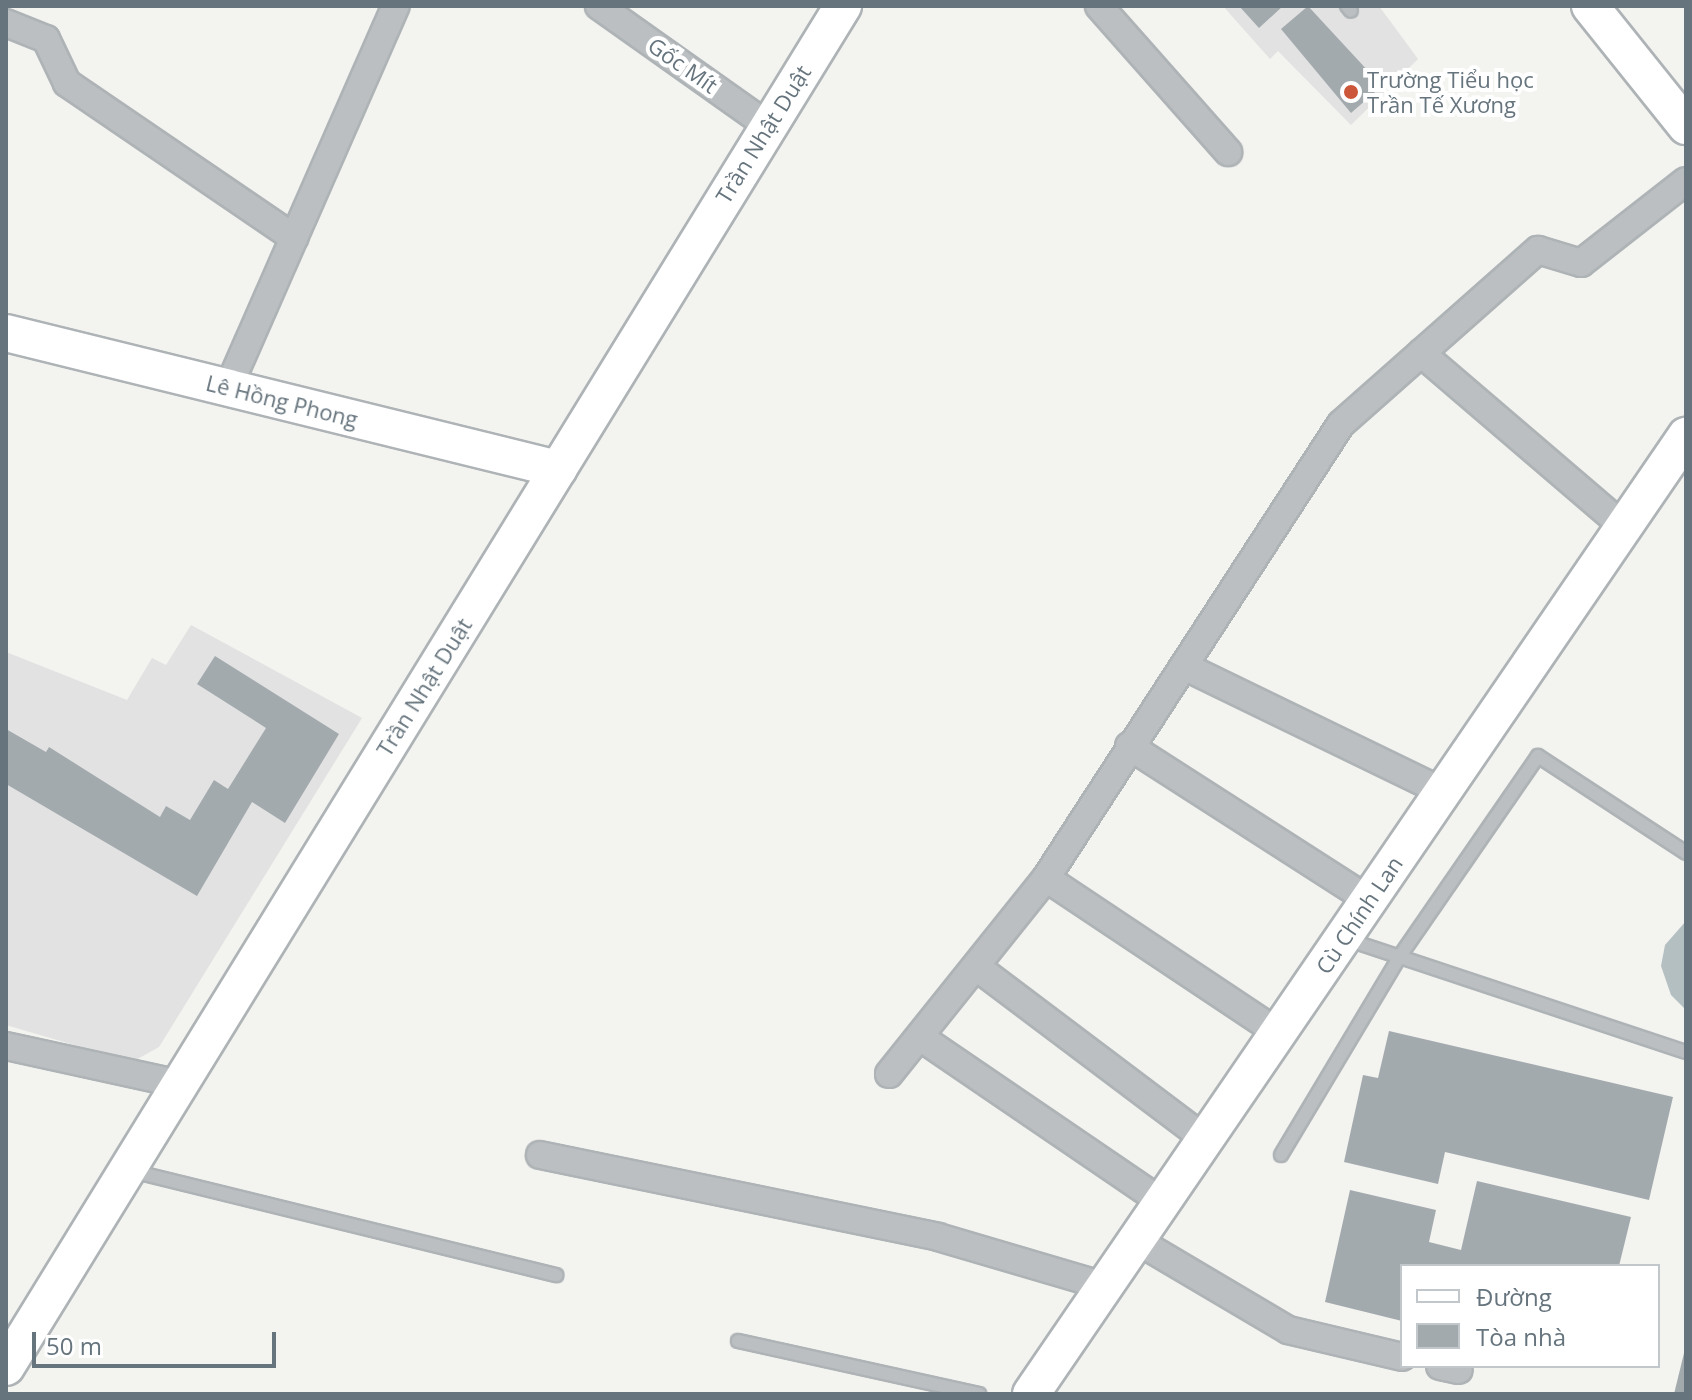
<!DOCTYPE html>
<meta charset="utf-8">
<style>
body{margin:0}
#map{position:relative;width:1692px;height:1400px;overflow:hidden;background:#f3f3f0;font-family:"Open Sans",sans-serif}
div>[style]{position:absolute}
[style*='--x']{left:calc(var(--x)*1px);top:calc(var(--y)*1px);width:calc(var(--w)*1px);rotate:calc(var(--a)*1deg)}
.built>*{inset:0;background:#e1e2e1}
.water>*{inset:0;background:#b4bfc2}
.building>*{inset:0;background:#a3aaae}
.roads{filter:drop-shadow(2px 0 #aeb3b6) drop-shadow(-2px 0 #aeb3b6) drop-shadow(0 2px #aeb3b6) drop-shadow(0 -2px #aeb3b6)}
.lane>*{height:12px;margin:-6px;padding:0 6px;transform-origin:6px;border-radius:6px;background:#bbbfc1}
.street>*{height:26px;margin:-13px;padding:0 13px;transform-origin:13px;border-radius:13px;background:#bbbfc1}
.secondary>*{height:36px;margin:-18px;padding:0 18px;transform-origin:18px;border-radius:18px;background:#fff}
.dots>*{width:22px;height:22px;translate:-50% -50%;box-sizing:border-box;border:4px solid #fff;border-radius:50%}
span{translate:-50% -50%;white-space:nowrap;text-align:center;line-height:1.15;-webkit-text-stroke:8px #fff;paint-order:stroke}
.street-label{font-size:22px;color:#66747d}
.poi-label{font-size:22px;color:#66747d}
.left{translate:0 -50%;text-align:left}
.frame{position:absolute;inset:0;border:8px solid #66747d;pointer-events:none}
.legend{position:absolute;left:1400px;top:1264px;width:260px;height:104px;box-sizing:border-box;background:#fff;border:2px solid #c2c7cb;margin:0;padding:10px 14px;list-style:none;font-size:24px;color:#66747d}
.legend li{display:flex;align-items:center;gap:16px;height:40px}
.legend b{width:40px;border:2px solid #c2c7cb}
.scale{position:absolute;left:32px;top:1332px;width:244px;height:36px;box-sizing:border-box;border:4px solid #66747d;border-top:0;padding-left:10px;font-size:24px;line-height:28px;white-space:nowrap;color:#66747d;-webkit-text-stroke:6px #fff;paint-order:stroke}
</style>
<div id="map">
<div class="built">
<div style="clip-path:polygon(1223px 6px,1379px 6px,1418px 59px,1351px 125px,1278px 51px,1270px 59px)"></div>
<div style="clip-path:polygon(191px 625px,362px 718px,159px 1047px,132px 1062px,6px 1025px,6px 652px,127px 700px,152px 658px,166px 665px)"></div>
</div>
<div class="water">
<div style="clip-path:polygon(1686px 921px,1686px 1010px,1671px 995px,1661px 966px,1665px 945px)"></div>
</div>
<div class="building">
<div style="clip-path:polygon(1239px 6px,1283px 6px,1259px 28px)"></div>
<div style="clip-path:polygon(1308px 6px,1382px 86px,1351px 113px,1281px 29px)"></div>
<div style="clip-path:polygon(215px 656px,339px 734px,285px 823px,252px 802px,197px 896px,6px 784px,6px 729px,46px 752px,49px 747px,160px 817px,166px 806px,190px 820px,214px 780px,228px 789px,266px 728px,197px 684px)"></div>
<div style="clip-path:polygon(1389px 1031px,1673px 1097px,1649px 1200px,1445px 1152px,1438px 1184px,1344px 1162px,1363px 1075px,1378px 1078px)"></div>
<div style="clip-path:polygon(1477px 1181px,1631px 1217px,1619px 1266px,1402px 1266px,1402px 1321px,1325px 1302px,1350px 1190px,1436px 1210px,1429px 1242px,1461px 1250px)"></div>
<div style="clip-path:polygon(1685px 1349px,1686px 1394px,1674px 1394px)"></div>
</div>
<div class="roads">
<div class="lane">
<div style="--x:1347;--y:6;--w:6;--a:51"></div>
<div style="--x:1346;--y:939;--w:358;--a:18.4"></div>
<div style="--x:1281;--y:1155;--w:232;--a:-59.1"></div>
<div style="--x:1400;--y:956;--w:243;--a:-55.4"></div>
<div style="--x:1538;--y:756;--w:177;--a:33.2"></div>
<div style="--x:132;--y:1171;--w:437;--a:13.8"></div>
<div style="--x:738;--y:1341;--w:247;--a:12.4"></div>
</div>
<div class="street">
<div style="--x:599;--y:6;--w:206;--a:35.3"></div>
<div style="--x:1099;--y:6;--w:195;--a:48.5"></div>
<div style="--x:6;--y:23;--w:43;--a:21.8"></div>
<div style="--x:46;--y:39;--w:49;--a:64.5"></div>
<div style="--x:67;--y:83;--w:275;--a:34.3"></div>
<div style="--x:1421;--y:353;--w:267;--a:40.6"></div>
<div style="--x:228;--y:388;--w:417;--a:-66.3"></div>
<div style="--x:1188;--y:668;--w:284;--a:25.9"></div>
<div style="--x:1129;--y:746;--w:285;--a:32.7"></div>
<div style="--x:1046;--y:878;--w:279;--a:33.7"></div>
<div style="--x:978;--y:968;--w:284;--a:37"></div>
<div style="--x:920;--y:1037;--w:293;--a:34.3"></div>
<div style="--x:6;--y:1046;--w:178;--a:12.3"></div>
<div style="--x:889;--y:1074;--w:251;--a:-51.3"></div>
<div style="--x:1046;--y:878;--w:541;--a:-56.99"></div>
<div style="--x:1341;--y:424;--w:263;--a:-41.5"></div>
<div style="--x:1538;--y:250;--w:45;--a:16.8"></div>
<div style="--x:1581;--y:263;--w:133;--a:-38"></div>
<div style="--x:540;--y:1155;--w:406;--a:11.6"></div>
<div style="--x:938;--y:1237;--w:174;--a:16.4"></div>
<div style="--x:1136;--y:1240;--w:177;--a:30.6"></div>
<div style="--x:1288;--y:1330;--w:117;--a:13.3"></div>
<div style="--x:1440;--y:1366;--w:19;--a:12"></div>
</div>
<div class="secondary">
<div style="--x:1590;--y:6;--w:154;--a:51.3"></div>
<div style="--x:6;--y:333;--w:569;--a:13.84"></div>
<div style="--x:6;--y:1367;--w:1598;--a:-58.41"></div>
<div style="--x:1031;--y:1394;--w:1161;--a:-55.64"></div>
</div>
</div>
<div class="dots">
<div style="left:1351px;top:92px;background:#cb5639"></div>
</div>
<div class="street-label">
<span style="left:683px;top:65px;rotate:35deg">Gốc Mít</span>
<span style="left:763px;top:134px;rotate:-58deg">Trần Nhật Duật</span>
<span style="left:282px;top:401px;rotate:14deg">Lê Hồng Phong</span>
<span style="left:424px;top:687px;rotate:-58deg">Trần Nhật Duật</span>
<span style="left:1359px;top:915px;rotate:-56deg">Cù Chính Lan</span>
</div>
<div class="poi-label">
<span class="left" style="left:1367px;top:92px">Trường Tiểu học<br>Trần Tế Xương</span>
</div>
<div class="frame"></div>
<ul class="legend">
<li><b style="height:10px;background:#fff"></b>Đường</li>
<li><b style="height:22px;background:#a3aaae"></b>Tòa nhà</li>
</ul>
<div class="scale">50 m</div>
</div>
